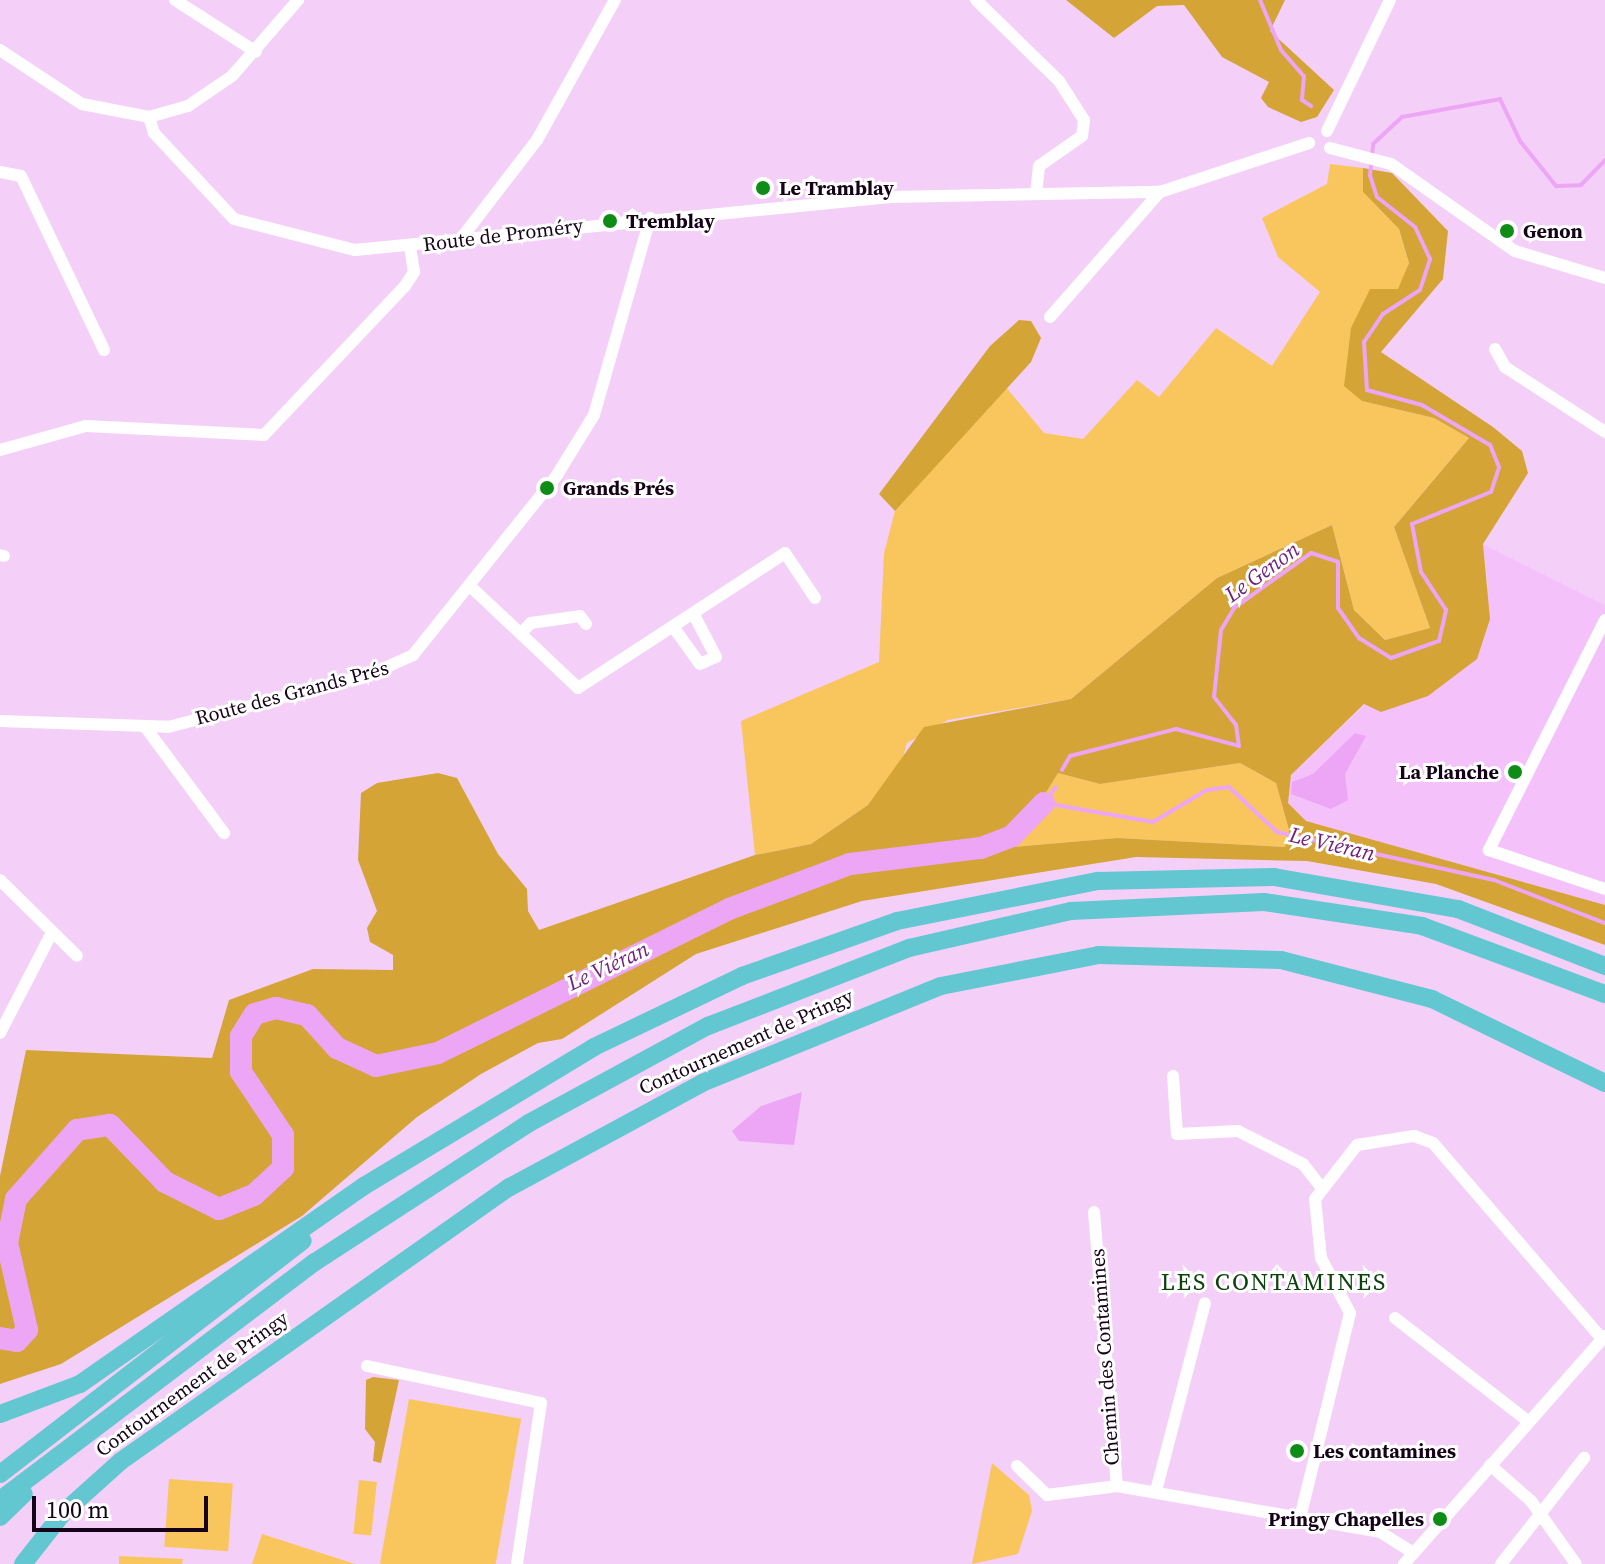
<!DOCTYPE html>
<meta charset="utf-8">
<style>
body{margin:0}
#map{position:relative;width:1605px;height:1564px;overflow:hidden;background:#f4d0f8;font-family:"Source Serif 4",serif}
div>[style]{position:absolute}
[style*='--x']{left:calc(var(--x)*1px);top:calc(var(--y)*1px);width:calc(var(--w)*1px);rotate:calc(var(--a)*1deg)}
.built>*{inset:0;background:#f5c1fb}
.green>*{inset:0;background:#f9c65e;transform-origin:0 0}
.forest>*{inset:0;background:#d5a437}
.water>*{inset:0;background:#eda5f5}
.stream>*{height:4px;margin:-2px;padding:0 2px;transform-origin:2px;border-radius:2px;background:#eda5f5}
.river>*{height:22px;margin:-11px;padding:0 11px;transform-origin:11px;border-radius:11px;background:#eda5f5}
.minor>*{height:12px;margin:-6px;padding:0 6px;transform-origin:6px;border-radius:6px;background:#fff}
.highway>*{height:18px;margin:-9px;padding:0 9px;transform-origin:9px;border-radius:9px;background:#62c7d0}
.dots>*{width:22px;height:22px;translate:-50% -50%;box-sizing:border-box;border:4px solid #fff;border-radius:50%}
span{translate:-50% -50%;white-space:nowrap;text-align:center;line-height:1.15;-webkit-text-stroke:6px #fff;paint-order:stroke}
.poi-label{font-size:20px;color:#160319;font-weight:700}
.left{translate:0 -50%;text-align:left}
.right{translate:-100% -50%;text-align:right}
.street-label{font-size:20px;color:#160319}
.water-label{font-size:22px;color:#71217b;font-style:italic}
.quarter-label{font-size:24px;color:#0c430d;letter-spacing:2px}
.scale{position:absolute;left:32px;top:1496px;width:176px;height:36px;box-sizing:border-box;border:4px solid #160319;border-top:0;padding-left:10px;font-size:24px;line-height:28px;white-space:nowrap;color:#160319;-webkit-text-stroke:6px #fff;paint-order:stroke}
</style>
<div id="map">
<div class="built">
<div style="clip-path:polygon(1483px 544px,1605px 605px,1605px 905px,1306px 821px,1288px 803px,1291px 775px,1488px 587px)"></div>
</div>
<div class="green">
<div style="clip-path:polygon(1330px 164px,1363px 168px,1363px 192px,1399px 229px,1409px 263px,1362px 401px,1434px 418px,1469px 438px,1394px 527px,1430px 628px,1385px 640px,1354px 610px,1332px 525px,1217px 578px,1071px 699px,948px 720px,907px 743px,901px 764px,868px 805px,811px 844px,755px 855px,741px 721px,879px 662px,884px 553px,895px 511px,1005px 386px,1044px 433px,1083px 439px,1137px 380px,1159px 397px,1216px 328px,1272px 366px,1320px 292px,1278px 257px,1262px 218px,1327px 184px)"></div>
<div style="clip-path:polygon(1240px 763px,1276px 783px,1289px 830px,1285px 847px,1117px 838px,1013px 847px,1058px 773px,1100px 784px)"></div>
<div style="left:409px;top:1399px;width:114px;height:167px;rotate:10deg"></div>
<div style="clip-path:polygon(992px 1463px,1029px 1495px,1032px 1511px,1018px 1554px,972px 1564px)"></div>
<div style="left:169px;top:1479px;width:64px;height:68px;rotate:4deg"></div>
<div style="left:359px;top:1480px;width:18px;height:54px;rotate:6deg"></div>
<div style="clip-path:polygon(262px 1534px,355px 1564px,252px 1564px)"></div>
<div style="clip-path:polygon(119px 1556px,183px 1559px,182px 1564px,119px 1564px)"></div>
</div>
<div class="forest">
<div style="clip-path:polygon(1066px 0,1285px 0,1270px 31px,1334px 90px,1317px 117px,1301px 122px,1268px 107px,1261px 98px,1269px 82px,1222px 57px,1184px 5px,1157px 6px,1114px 38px)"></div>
<div style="clip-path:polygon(evenodd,1363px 168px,1392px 173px,1448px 231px,1443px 279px,1381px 352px,1493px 427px,1522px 451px,1528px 473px,1483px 544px,1490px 619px,1477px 659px,1428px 696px,1381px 712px,1364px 704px,1291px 775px,1288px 803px,1306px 821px,1605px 905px,1605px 945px,1436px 884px,1307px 861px,1136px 857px,862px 901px,696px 954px,562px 1039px,538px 1043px,481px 1074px,417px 1117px,302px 1216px,61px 1364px,0 1384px,0 1176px,26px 1050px,212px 1058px,229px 1000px,313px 969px,393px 970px,393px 955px,370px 942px,367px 928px,377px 911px,358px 860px,361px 793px,377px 783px,438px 773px,457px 778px,498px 854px,527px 889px,528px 911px,539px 930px,755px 855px,811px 844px,868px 805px,924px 727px,1071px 699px,1217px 578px,1332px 525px,1354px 610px,1385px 640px,1430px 628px,1394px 527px,1469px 438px,1434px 418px,1362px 401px,1344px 386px,1351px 328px,1370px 289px,1398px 289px,1409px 263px,1399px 229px,1363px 192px,1363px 168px,1240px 763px,1276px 783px,1289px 830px,1285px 847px,1117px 838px,1013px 847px,1058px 773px,1100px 784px,1240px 763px)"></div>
<div style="clip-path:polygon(1019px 320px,1031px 321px,1041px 338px,1031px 362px,895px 511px,879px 494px,990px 346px)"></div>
<div style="clip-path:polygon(373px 1377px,399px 1380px,381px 1463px,373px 1461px,375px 1442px,365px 1429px,366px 1380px)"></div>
</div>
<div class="water">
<div style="clip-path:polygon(1355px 733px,1366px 736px,1345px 774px,1348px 800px,1331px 809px,1291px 794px,1292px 782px,1313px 774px)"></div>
<div style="clip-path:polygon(802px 1092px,794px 1145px,739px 1141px,732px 1131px,761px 1106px)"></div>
</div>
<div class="stream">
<div style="--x:1260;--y:0;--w:54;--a:67.2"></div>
<div style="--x:1281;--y:50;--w:35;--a:49"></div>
<div style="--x:1304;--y:76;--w:24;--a:95"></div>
<div style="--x:1302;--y:100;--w:11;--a:34"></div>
<div style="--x:1062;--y:770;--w:16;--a:-60"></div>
<div style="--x:1070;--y:756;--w:109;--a:-14.3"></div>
<div style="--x:1176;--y:729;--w:65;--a:15.1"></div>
<div style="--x:1239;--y:746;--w:21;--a:-98"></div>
<div style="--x:1236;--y:725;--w:36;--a:-128"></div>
<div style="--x:1214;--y:697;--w:67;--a:-84"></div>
<div style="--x:1221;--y:630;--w:26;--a:-59"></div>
<div style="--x:1234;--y:608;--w:95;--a:-35.5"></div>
<div style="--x:1311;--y:553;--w:28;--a:18"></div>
<div style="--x:1338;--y:562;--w:46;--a:90"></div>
<div style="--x:1338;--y:608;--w:37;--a:55"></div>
<div style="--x:1359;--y:638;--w:38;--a:32"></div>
<div style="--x:1391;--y:658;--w:51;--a:-19.5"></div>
<div style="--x:1439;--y:641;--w:32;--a:-77"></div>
<div style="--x:1446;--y:610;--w:45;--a:-123.3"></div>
<div style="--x:1421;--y:572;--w:49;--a:-100.6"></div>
<div style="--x:1412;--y:524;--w:85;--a:-22.1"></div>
<div style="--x:1491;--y:492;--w:26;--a:-72"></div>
<div style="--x:1499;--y:467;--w:24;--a:-112"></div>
<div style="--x:1490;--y:445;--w:79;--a:-149.5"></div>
<div style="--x:1422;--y:405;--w:57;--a:-164.7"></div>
<div style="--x:1367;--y:390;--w:48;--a:-93.6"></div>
<div style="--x:1364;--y:342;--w:34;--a:-56"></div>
<div style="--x:1383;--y:314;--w:44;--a:-33"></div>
<div style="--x:1420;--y:290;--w:33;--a:-72"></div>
<div style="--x:1430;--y:259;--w:35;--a:-115"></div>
<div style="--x:1415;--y:227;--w:48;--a:-141.7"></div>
<div style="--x:1377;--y:197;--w:23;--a:-108"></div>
<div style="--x:1370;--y:175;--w:31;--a:-84"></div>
<div style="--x:1373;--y:144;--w:40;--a:-43"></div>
<div style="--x:1402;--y:117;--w:100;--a:-10.4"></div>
<div style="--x:1500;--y:99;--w:47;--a:64.5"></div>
<div style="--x:1520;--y:141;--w:58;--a:51.3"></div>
<div style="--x:1556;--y:186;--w:25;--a:-2"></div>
<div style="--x:1581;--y:185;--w:35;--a:-46"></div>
<div style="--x:1044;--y:803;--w:111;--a:9.9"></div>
<div style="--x:1153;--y:822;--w:63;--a:-30.7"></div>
<div style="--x:1207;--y:790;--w:22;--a:-8"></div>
<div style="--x:1229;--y:787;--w:66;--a:43.2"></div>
<div style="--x:1277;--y:832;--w:222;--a:12.5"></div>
<div style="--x:1494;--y:880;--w:119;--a:21.2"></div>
<div style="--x:1044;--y:803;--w:20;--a:-53"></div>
</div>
<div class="river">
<div style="--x:0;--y:1338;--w:17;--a:10"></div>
<div style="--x:17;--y:1341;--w:15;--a:-48"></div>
<div style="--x:27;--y:1330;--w:89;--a:-102.9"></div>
<div style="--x:7;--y:1243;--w:45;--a:-78.4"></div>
<div style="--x:16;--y:1199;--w:92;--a:-48.5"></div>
<div style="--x:77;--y:1130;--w:33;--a:-9"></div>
<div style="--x:110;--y:1125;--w:79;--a:46"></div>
<div style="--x:165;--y:1182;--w:60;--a:26.6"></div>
<div style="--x:219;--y:1209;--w:38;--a:-22"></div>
<div style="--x:254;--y:1195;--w:40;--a:-43"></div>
<div style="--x:283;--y:1168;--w:33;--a:-90"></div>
<div style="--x:283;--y:1135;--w:76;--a:-123.7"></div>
<div style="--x:241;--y:1072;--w:36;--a:-90"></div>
<div style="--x:241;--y:1036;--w:26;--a:-58"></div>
<div style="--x:255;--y:1014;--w:22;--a:-16"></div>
<div style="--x:276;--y:1008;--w:32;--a:13"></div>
<div style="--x:307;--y:1015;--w:45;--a:47.7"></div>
<div style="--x:337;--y:1048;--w:43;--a:24.8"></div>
<div style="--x:376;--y:1066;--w:63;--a:-11.8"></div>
<div style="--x:438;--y:1053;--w:325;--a:-26.3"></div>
<div style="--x:729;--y:909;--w:129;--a:-20.4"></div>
<div style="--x:850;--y:864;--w:132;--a:-7"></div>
<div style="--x:981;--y:848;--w:33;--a:-21"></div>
<div style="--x:1012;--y:836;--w:46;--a:-45.9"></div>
</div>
<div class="minor">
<div style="--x:175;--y:0;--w:96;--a:32.7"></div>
<div style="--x:976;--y:0;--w:116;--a:44.3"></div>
<div style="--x:1059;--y:81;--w:46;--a:57.3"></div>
<div style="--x:1084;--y:120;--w:16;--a:97"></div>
<div style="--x:1082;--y:136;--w:52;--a:145.1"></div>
<div style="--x:1039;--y:166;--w:27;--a:96"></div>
<div style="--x:0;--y:50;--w:98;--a:33.4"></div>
<div style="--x:82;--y:104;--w:68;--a:11"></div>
<div style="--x:149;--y:117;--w:17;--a:73"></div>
<div style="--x:154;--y:133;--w:117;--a:47.1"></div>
<div style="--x:234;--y:219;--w:125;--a:14.4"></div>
<div style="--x:355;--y:250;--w:538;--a:-5.66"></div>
<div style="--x:890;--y:197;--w:270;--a:-1.1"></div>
<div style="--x:1160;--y:192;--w:157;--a:-18.2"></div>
<div style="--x:149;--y:117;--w:41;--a:-15.8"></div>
<div style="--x:188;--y:106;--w:53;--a:-34.3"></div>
<div style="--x:232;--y:76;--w:101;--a:-49"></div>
<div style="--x:1327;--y:131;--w:145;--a:-64.3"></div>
<div style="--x:1330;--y:148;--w:63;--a:14.7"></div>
<div style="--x:1391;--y:164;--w:151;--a:35.1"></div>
<div style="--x:1515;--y:251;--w:94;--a:16.7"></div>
<div style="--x:0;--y:172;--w:21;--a:11"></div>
<div style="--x:21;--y:176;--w:193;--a:64.5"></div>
<div style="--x:463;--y:236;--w:121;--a:-52.4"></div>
<div style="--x:537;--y:140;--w:160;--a:-60.9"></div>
<div style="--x:1050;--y:317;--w:167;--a:-48.7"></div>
<div style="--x:1495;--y:349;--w:21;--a:61"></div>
<div style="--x:1505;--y:367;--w:119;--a:33"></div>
<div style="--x:0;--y:450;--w:89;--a:-15.6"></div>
<div style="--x:86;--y:426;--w:178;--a:2.9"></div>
<div style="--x:264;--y:435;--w:205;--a:-46.6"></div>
<div style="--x:405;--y:286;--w:17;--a:-57"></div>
<div style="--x:414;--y:272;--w:25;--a:-99"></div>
<div style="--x:0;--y:555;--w:4;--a:14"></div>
<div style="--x:471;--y:587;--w:147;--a:43.3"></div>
<div style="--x:578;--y:688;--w:247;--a:-33.1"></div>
<div style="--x:785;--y:553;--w:54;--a:56.3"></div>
<div style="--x:1605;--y:620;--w:258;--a:116.8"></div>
<div style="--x:1489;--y:850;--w:122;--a:18.6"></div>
<div style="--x:674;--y:628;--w:44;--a:54.2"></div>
<div style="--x:700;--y:664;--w:17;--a:-24"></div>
<div style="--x:716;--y:657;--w:47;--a:-117.6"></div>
<div style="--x:521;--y:633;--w:14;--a:-45"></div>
<div style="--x:531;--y:623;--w:49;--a:-8.1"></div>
<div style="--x:580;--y:616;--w:10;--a:53"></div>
<div style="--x:0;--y:721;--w:168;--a:2"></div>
<div style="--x:168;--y:727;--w:205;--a:-14.4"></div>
<div style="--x:367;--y:676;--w:51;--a:-24.5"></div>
<div style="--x:413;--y:655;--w:231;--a:-51.3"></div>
<div style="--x:557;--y:475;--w:70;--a:-58.3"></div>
<div style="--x:594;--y:415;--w:205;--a:-74.1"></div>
<div style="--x:146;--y:728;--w:131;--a:53.4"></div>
<div style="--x:0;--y:880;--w:108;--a:44.6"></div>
<div style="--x:0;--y:1033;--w:109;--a:-62.7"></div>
<div style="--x:1173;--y:1076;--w:58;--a:86.1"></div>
<div style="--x:1177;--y:1134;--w:61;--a:-2.8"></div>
<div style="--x:1238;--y:1131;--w:73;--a:26.9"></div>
<div style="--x:1303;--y:1164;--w:29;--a:52"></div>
<div style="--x:1094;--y:1212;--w:275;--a:85.2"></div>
<div style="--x:1117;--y:1486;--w:267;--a:9.9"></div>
<div style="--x:1380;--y:1532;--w:38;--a:32"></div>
<div style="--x:1395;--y:1318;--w:168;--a:37.8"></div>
<div style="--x:367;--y:1366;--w:178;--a:12"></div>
<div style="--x:541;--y:1403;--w:163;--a:98.5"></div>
<div style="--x:1490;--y:1465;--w:55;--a:41.3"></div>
<div style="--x:1531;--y:1501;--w:77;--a:54.5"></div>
<div style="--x:1017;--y:1466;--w:42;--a:44"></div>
<div style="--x:1047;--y:1495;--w:71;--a:-7.3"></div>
<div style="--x:1156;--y:1491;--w:194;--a:-75.4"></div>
<div style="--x:1300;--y:1518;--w:211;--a:-76.3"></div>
<div style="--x:1350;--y:1313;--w:62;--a:-117.8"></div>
<div style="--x:1321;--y:1258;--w:59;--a:-95.8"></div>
<div style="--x:1315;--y:1199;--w:68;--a:-52.1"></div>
<div style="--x:1357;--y:1145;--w:58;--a:-9"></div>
<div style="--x:1414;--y:1136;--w:20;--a:20"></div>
<div style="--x:1433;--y:1143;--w:259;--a:49.2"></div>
<div style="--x:1404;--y:1564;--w:304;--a:-48.6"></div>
<div style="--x:1501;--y:1564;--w:135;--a:-51.9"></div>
</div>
<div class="highway">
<div style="--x:0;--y:1414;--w:85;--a:-20.6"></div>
<div style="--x:80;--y:1384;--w:346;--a:-34.9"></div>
<div style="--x:364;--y:1186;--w:269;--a:-31.1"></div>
<div style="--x:594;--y:1047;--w:164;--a:-25.6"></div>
<div style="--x:742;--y:976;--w:164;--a:-19.5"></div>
<div style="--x:897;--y:921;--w:205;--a:-11.3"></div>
<div style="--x:1098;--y:881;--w:176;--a:-1.3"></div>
<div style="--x:1274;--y:877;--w:187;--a:9.9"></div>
<div style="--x:1458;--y:909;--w:158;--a:21.2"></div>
<div style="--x:0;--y:1474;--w:382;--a:-37.6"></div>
<div style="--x:0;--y:1500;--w:395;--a:-37.1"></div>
<div style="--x:315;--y:1262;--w:255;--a:-33"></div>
<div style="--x:529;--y:1123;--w:204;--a:-28.5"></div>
<div style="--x:708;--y:1026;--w:216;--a:-21.2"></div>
<div style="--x:909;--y:948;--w:166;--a:-12.9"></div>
<div style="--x:1071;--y:911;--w:193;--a:-2.7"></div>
<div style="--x:1264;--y:902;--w:160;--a:8.6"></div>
<div style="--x:1422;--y:926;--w:195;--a:20.4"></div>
<div style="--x:0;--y:1517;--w:33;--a:-44"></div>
<div style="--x:23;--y:1564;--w:65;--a:-51.9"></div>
<div style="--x:63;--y:1513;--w:78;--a:-41.9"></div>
<div style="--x:121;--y:1461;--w:476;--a:-35.2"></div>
<div style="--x:510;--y:1187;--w:218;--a:-28.4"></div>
<div style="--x:702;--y:1083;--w:258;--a:-22.1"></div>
<div style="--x:941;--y:986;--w:161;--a:-11.1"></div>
<div style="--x:1099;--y:955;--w:182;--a:1.6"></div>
<div style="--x:1281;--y:960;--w:156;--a:14.5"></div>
<div style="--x:1432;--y:999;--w:192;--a:25.9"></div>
</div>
<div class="dots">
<div style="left:763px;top:188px;background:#0e8c16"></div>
<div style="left:610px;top:221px;background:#0e8c16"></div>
<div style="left:1507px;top:231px;background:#0e8c16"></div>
<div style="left:547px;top:488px;background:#0e8c16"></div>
<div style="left:1515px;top:772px;background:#0e8c16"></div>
<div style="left:1297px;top:1451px;background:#0e8c16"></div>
<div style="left:1440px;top:1519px;background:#0e8c16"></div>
</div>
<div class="poi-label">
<span class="left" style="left:779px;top:188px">Le Tramblay</span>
<span class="left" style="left:626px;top:221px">Tremblay</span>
<span class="left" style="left:1523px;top:231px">Genon</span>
<span class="left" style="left:563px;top:488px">Grands Prés</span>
<span class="right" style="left:1499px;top:772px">La Planche</span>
<span class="left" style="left:1313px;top:1451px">Les contamines</span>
<span class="right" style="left:1424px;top:1519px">Pringy Chapelles</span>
</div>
<div class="street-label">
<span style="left:503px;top:235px;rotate:-7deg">Route de Proméry</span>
<span style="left:292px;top:693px;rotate:-15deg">Route des Grands Prés</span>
<span style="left:746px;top:1042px;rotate:-24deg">Contournement de Pringy</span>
<span style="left:1105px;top:1357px;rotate:-94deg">Chemin des Contamines</span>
<span style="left:192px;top:1384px;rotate:-36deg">Contournement de Pringy</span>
</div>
<div class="water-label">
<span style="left:1262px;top:572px;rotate:-36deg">Le Genon</span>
<span style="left:1332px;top:844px;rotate:13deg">Le Viéran</span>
<span style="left:608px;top:966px;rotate:-25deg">Le Viéran</span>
</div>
<div class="quarter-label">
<span style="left:1274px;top:1282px">LES CONTAMINES</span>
</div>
<div class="scale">100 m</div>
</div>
